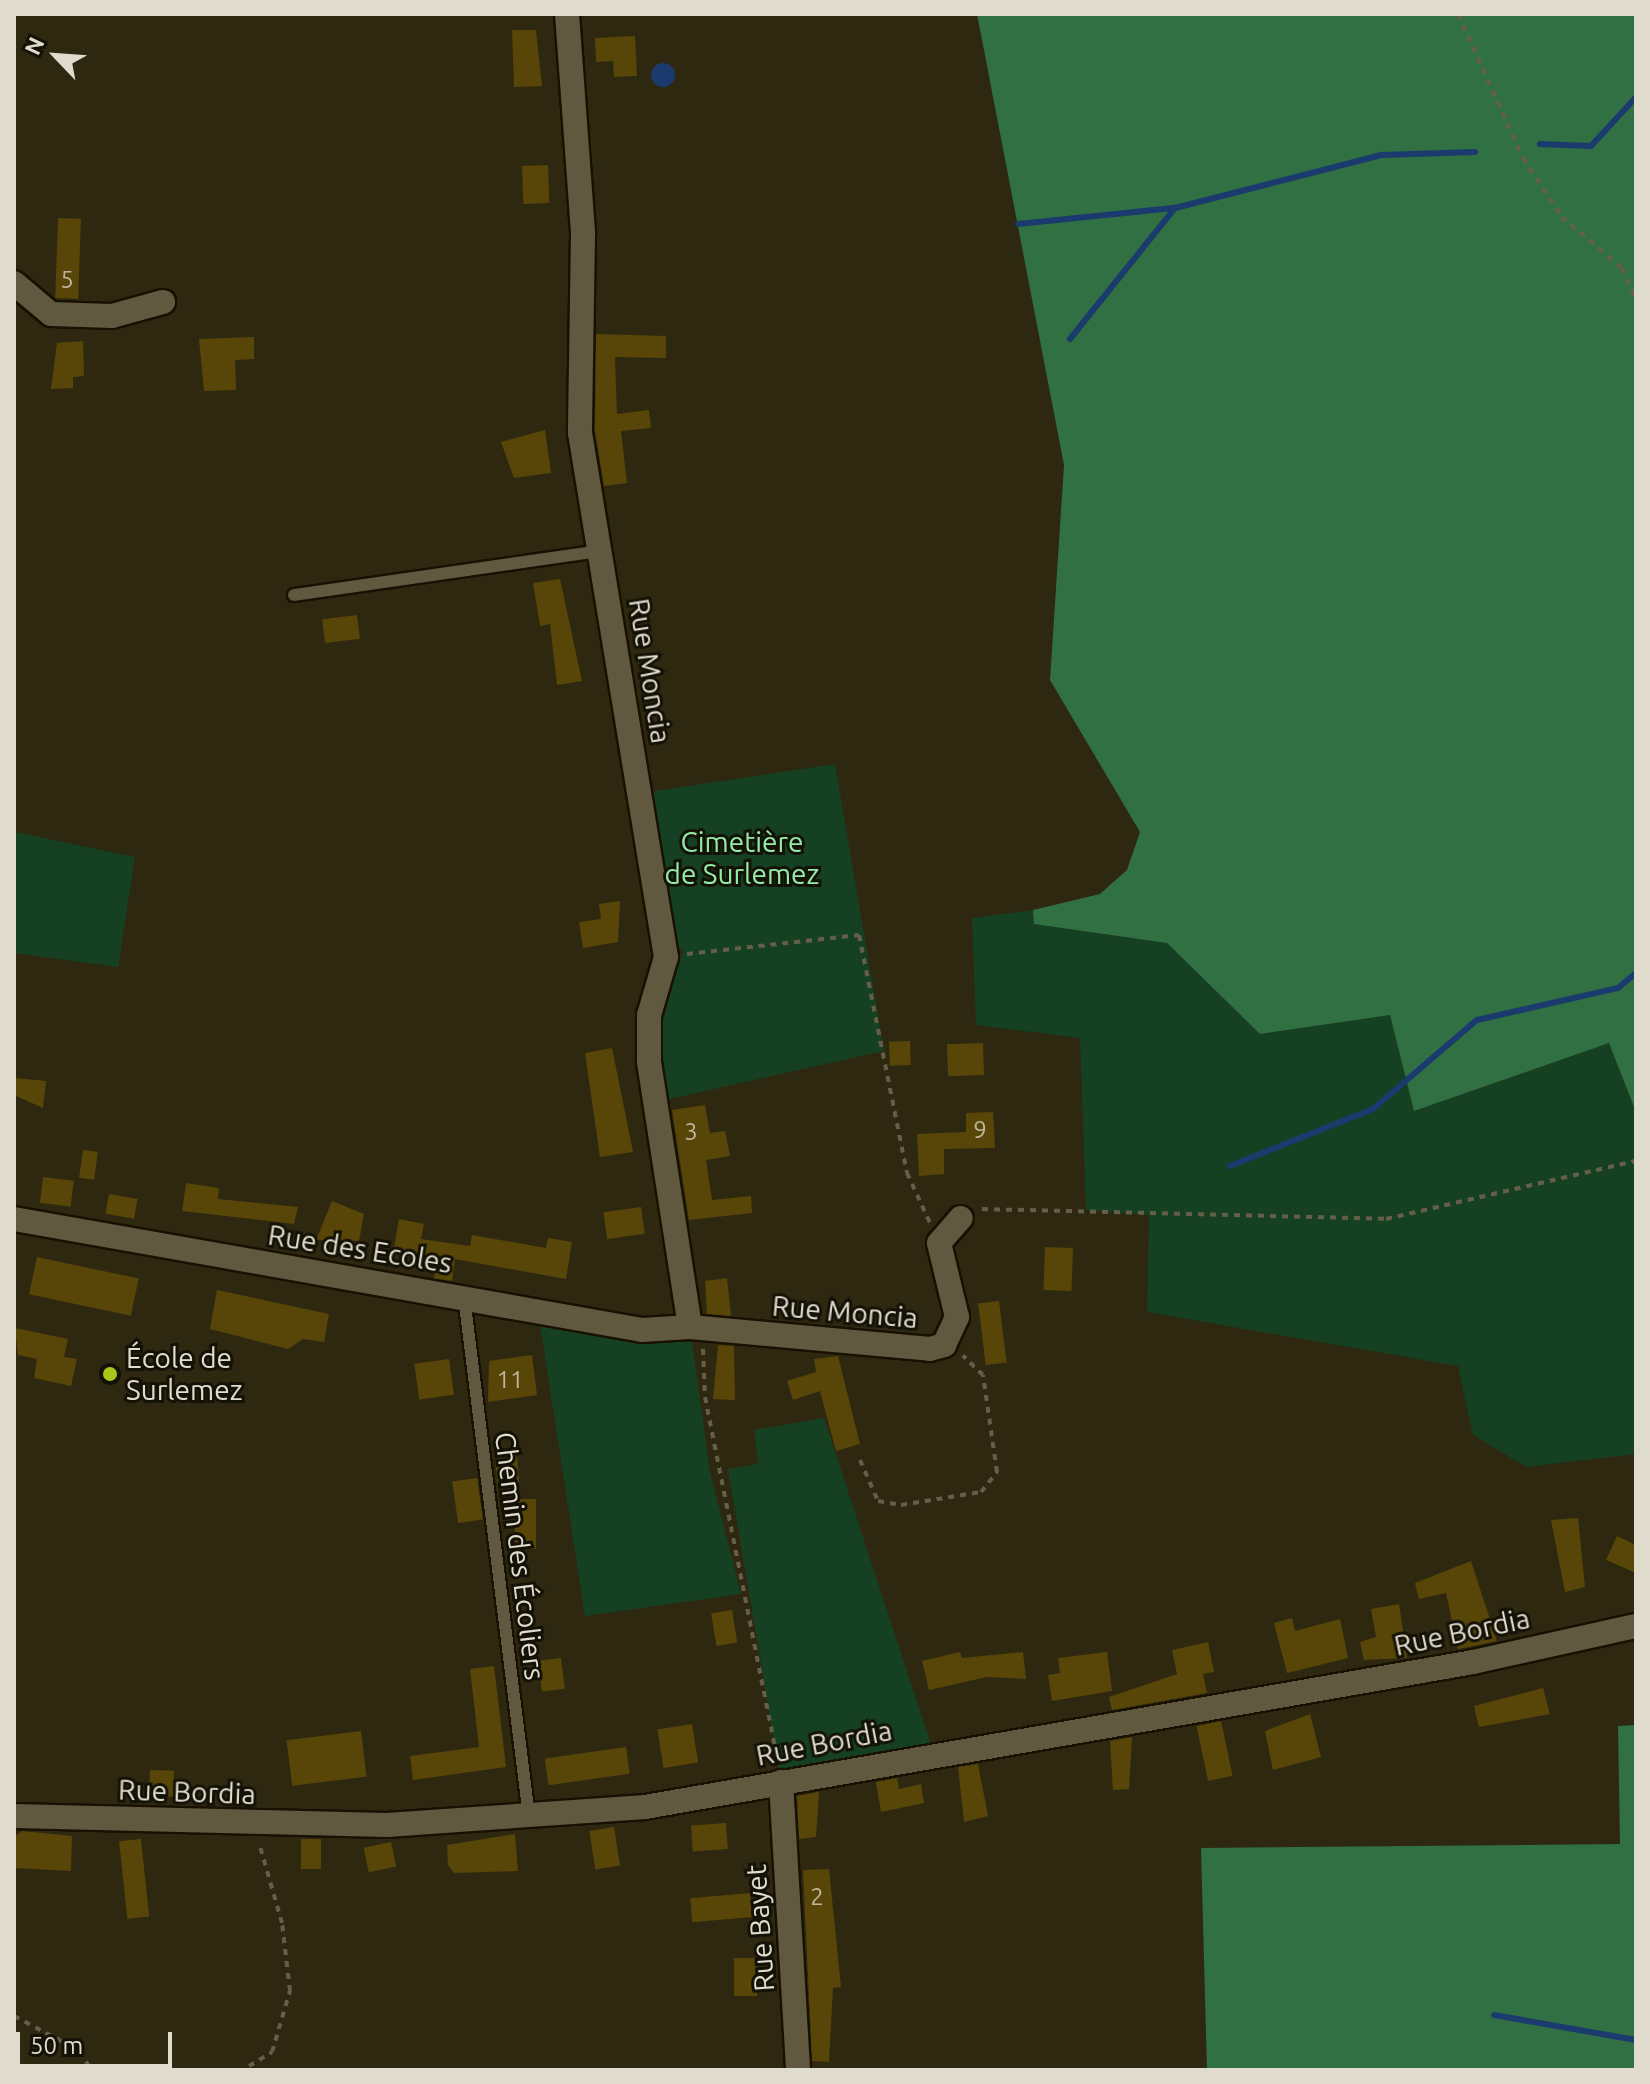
<!DOCTYPE html>
<meta charset="utf-8">
<style>
body{margin:0}
#map{position:relative;width:1650px;height:2084px;overflow:hidden;background:#2f2810;font-family:Ubuntu,sans-serif}
div>[style]{position:absolute}
[style*='--x']{left:calc(var(--x)*1px);top:calc(var(--y)*1px);width:calc(var(--w)*1px);rotate:calc(var(--a)*1deg)}
.green>*{inset:0;background:#154022}
.forest>*{inset:0;background:#307043}
.water>*{inset:0;background:#1b3a6e}
.round{border-radius:50%}
.stream>*{height:6px;margin:-3px;padding:0 3px;transform-origin:3px;border-radius:3px;background:#1b3a6e}
.building>*{inset:0;background:#574608;transform-origin:0 0}
.path>*{height:4px;margin-top:-2px;transform-origin:0;background:repeating-linear-gradient(90deg,#655f4a 0 6px,transparent 0 12px)}
.roads{filter:drop-shadow(2px 0 #181000) drop-shadow(-2px 0 #181000) drop-shadow(0 2px #181000) drop-shadow(0 -2px #181000)}
.lane>*{height:12px;margin:-6px;padding:0 6px;transform-origin:6px;border-radius:6px;background:#60583f}
.street>*{height:24px;margin:-12px;padding:0 12px;transform-origin:12px;border-radius:12px;background:#60583f}
.dots>*{width:22px;height:22px;translate:-50% -50%;box-sizing:border-box;border:4px solid #141107;border-radius:50%}
span{translate:-50% -50%;white-space:nowrap;text-align:center;line-height:1.15;-webkit-text-stroke:6px #141107;paint-order:stroke}
.number-label{font-size:24px;color:#beb69c}
.number-label span{-webkit-text-stroke-width:0}
.street-label{font-size:28px;color:#e0dccd}
.park-label{font-size:28px;color:#92eca8}
.poi-label{font-size:28px;color:#e0dccd}
.left{translate:0 -50%;text-align:left}
.frame{position:absolute;inset:0;border:16px solid #e0dccd;pointer-events:none}
.north{position:absolute;left:16px;top:16px;width:80px;height:80px;-webkit-text-stroke:6px #141107;paint-order:stroke;rotate:295deg;font-size:22px;font-weight:700;line-height:32px;text-align:center;color:#e0dccd}
.north::after{content:'';display:block;margin:auto;width:28px;height:36px;background:#e0dccd;clip-path:polygon(50% 0,100% 100%,50% 72%,0 100%)}
.scale{position:absolute;left:16px;top:2032px;width:156px;height:36px;box-sizing:border-box;border:4px solid #e0dccd;border-top:0;padding-left:10px;font-size:24px;line-height:28px;white-space:nowrap;color:#e0dccd;-webkit-text-stroke:6px #141107;paint-order:stroke}
</style>
<div id="map">
<div class="green">
<div style="clip-path:polygon(835px 764px,884px 1051px,656px 1102px,660px 1018px,684px 949px,673px 949px,648px 792px)"></div>
<div style="clip-path:polygon(14px 785px,15px 832px,135px 857px,118px 967px,14px 953px)"></div>
<div style="clip-path:polygon(1033px 910px,1034px 924px,1167px 943px,1260px 1034px,1390px 1015px,1414px 1111px,1609px 1043px,1636px 1112px,1636px 1454px,1526px 1467px,1473px 1435px,1458px 1366px,1147px 1312px,1149px 1215px,1086px 1210px,1080px 1038px,976px 1025px,972px 918px)"></div>
<div style="clip-path:polygon(538px 1311px,692px 1342px,710px 1472px,741px 1594px,585px 1616px)"></div>
<div style="clip-path:polygon(824px 1418px,933px 1751px,781px 1782px,728px 1469px,758px 1464px,754px 1430px)"></div>
</div>
<div class="forest">
<div style="clip-path:polygon(977px 14px,1636px 14px,1636px 1112px,1609px 1043px,1414px 1111px,1390px 1015px,1260px 1034px,1167px 943px,1034px 924px,1033px 910px,1100px 894px,1127px 870px,1140px 832px,1050px 680px,1064px 465px)"></div>
<div style="clip-path:polygon(1636px 1725px,1636px 2070px,1207px 2070px,1201px 1848px,1620px 1844px,1618px 1726px)"></div>
</div>
<div class="water">
<div class="round" style="left:651px;top:63px;width:24px;height:24px"></div>
</div>
<div class="stream">
<div style="--x:1540;--y:144;--w:51;--a:2.2"></div>
<div style="--x:1591;--y:146;--w:67;--a:-47.4"></div>
<div style="--x:1018;--y:224;--w:156;--a:-5.9"></div>
<div style="--x:1070;--y:339;--w:168;--a:-51.3"></div>
<div style="--x:1175;--y:208;--w:214;--a:-14.4"></div>
<div style="--x:1382;--y:155;--w:93;--a:-1.8"></div>
<div style="--x:1230;--y:1166;--w:154;--a:-21.7"></div>
<div style="--x:1373;--y:1109;--w:137;--a:-40.6"></div>
<div style="--x:1477;--y:1020;--w:145;--a:-12.8"></div>
<div style="--x:1618;--y:988;--w:23;--a:-40"></div>
<div style="--x:1494;--y:2015;--w:144;--a:10"></div>
</div>
<div class="building">
<div style="clip-path:polygon(512px 30px,536px 30px,542px 86px,514px 87px)"></div>
<div style="clip-path:polygon(635px 36px,637px 76px,614px 77px,613px 61px,596px 62px,595px 38px)"></div>
<div style="left:548px;top:165px;width:38px;height:26px;rotate:88deg"></div>
<div style="left:58px;top:218px;width:23px;height:80px;rotate:2deg"></div>
<div style="clip-path:polygon(596px 334px,666px 336px,666px 358px,615px 357px,617px 414px,649px 410px,651px 428px,621px 431px,627px 483px,604px 486px,595px 430px)"></div>
<div style="clip-path:polygon(254px 337px,254px 359px,235px 360px,236px 390px,204px 391px,199px 339px)"></div>
<div style="clip-path:polygon(83px 341px,84px 376px,73px 377px,73px 388px,51px 389px,57px 343px)"></div>
<div style="clip-path:polygon(545px 430px,551px 473px,514px 478px,501px 442px)"></div>
<div style="clip-path:polygon(560px 579px,582px 681px,557px 685px,550px 624px,540px 626px,533px 583px)"></div>
<div style="left:357px;top:615px;width:24px;height:35px;rotate:83deg"></div>
<div style="clip-path:polygon(620px 901px,618px 942px,583px 948px,579px 922px,601px 919px,599px 904px)"></div>
<div style="left:910px;top:1041px;width:24px;height:21px;rotate:88deg"></div>
<div style="left:983px;top:1043px;width:32px;height:36px;rotate:88deg"></div>
<div style="clip-path:polygon(612px 1048px,633px 1152px,600px 1157px,585px 1053px)"></div>
<div style="clip-path:polygon(14px 1078px,46px 1081px,43px 1108px,14px 1095px)"></div>
<div style="clip-path:polygon(705px 1105px,710px 1133px,725px 1131px,730px 1156px,706px 1160px,712px 1200px,751px 1196px,752px 1213px,689px 1220px,672px 1110px)"></div>
<div style="clip-path:polygon(993px 1112px,995px 1148px,944px 1149px,944px 1174px,919px 1176px,917px 1134px,966px 1132px,966px 1113px)"></div>
<div style="left:83px;top:1150px;width:15px;height:28px;rotate:8deg"></div>
<div style="left:43px;top:1177px;width:31px;height:26px;rotate:7deg"></div>
<div style="clip-path:polygon(186px 1183px,219px 1188px,218px 1199px,298px 1207px,294px 1224px,182px 1211px)"></div>
<div style="left:109px;top:1194px;width:29px;height:20px;rotate:10deg"></div>
<div style="clip-path:polygon(332px 1201px,364px 1214px,359px 1241px,316px 1240px)"></div>
<div style="left:641px;top:1207px;width:27px;height:38px;rotate:82deg"></div>
<div style="clip-path:polygon(399px 1219px,424px 1224px,421px 1239px,470px 1246px,472px 1235px,546px 1248px,548px 1238px,572px 1242px,566px 1279px,455px 1259px,452px 1281px,434px 1278px,436px 1262px,393px 1254px)"></div>
<div style="left:1045px;top:1247px;width:28px;height:43px;rotate:2deg"></div>
<div style="left:37px;top:1257px;width:104px;height:38px;rotate:12deg"></div>
<div style="clip-path:polygon(727px 1278px,731px 1316px,707px 1314px,705px 1281px)"></div>
<div style="clip-path:polygon(217px 1290px,329px 1314px,324px 1342px,303px 1339px,288px 1349px,210px 1329px)"></div>
<div style="left:999px;top:1301px;width:62px;height:21px;rotate:83deg"></div>
<div style="clip-path:polygon(15px 1328px,68px 1339px,64px 1357px,77px 1359px,71px 1386px,34px 1378px,37px 1359px,18px 1355px)"></div>
<div style="clip-path:polygon(718px 1345px,734px 1346px,735px 1400px,713px 1399px)"></div>
<div style="clip-path:polygon(532px 1355px,537px 1395px,488px 1402px,489px 1361px)"></div>
<div style="clip-path:polygon(838px 1356px,860px 1444px,836px 1451px,820px 1391px,793px 1400px,787px 1381px,816px 1372px,814px 1359px)"></div>
<div style="left:449px;top:1359px;width:36px;height:35px;rotate:82deg"></div>
<div style="left:517px;top:1457px;width:25px;height:22px;rotate:85deg"></div>
<div style="left:477px;top:1478px;width:42px;height:25px;rotate:82deg"></div>
<div style="left:536px;top:1499px;width:50px;height:21px;rotate:90deg"></div>
<div style="clip-path:polygon(1578px 1518px,1585px 1587px,1565px 1592px,1551px 1520px)"></div>
<div style="clip-path:polygon(1617px 1536px,1636px 1545px,1636px 1573px,1606px 1560px)"></div>
<div style="clip-path:polygon(1471px 1561px,1497px 1641px,1458px 1649px,1446px 1593px,1419px 1599px,1415px 1583px)"></div>
<div style="clip-path:polygon(1399px 1604px,1407px 1658px,1364px 1660px,1360px 1642px,1376px 1637px,1371px 1609px)"></div>
<div style="left:732px;top:1610px;width:33px;height:21px;rotate:81deg"></div>
<div style="clip-path:polygon(1292px 1618px,1295px 1631px,1340px 1619px,1348px 1658px,1287px 1673px,1274px 1623px)"></div>
<div style="clip-path:polygon(1208px 1642px,1214px 1672px,1203px 1674px,1207px 1693px,1112px 1710px,1109px 1697px,1177px 1674px,1172px 1650px)"></div>
<div style="clip-path:polygon(960px 1652px,962px 1658px,1023px 1652px,1026px 1679px,987px 1677px,929px 1690px,922px 1661px)"></div>
<div style="clip-path:polygon(1107px 1652px,1112px 1691px,1052px 1701px,1048px 1675px,1060px 1673px,1058px 1658px)"></div>
<div style="left:561px;top:1658px;width:31px;height:23px;rotate:83deg"></div>
<div style="clip-path:polygon(494px 1666px,506px 1767px,413px 1780px,410px 1756px,479px 1747px,470px 1669px)"></div>
<div style="clip-path:polygon(1543px 1688px,1550px 1714px,1479px 1727px,1474px 1706px)"></div>
<div style="clip-path:polygon(1310px 1714px,1321px 1757px,1273px 1770px,1265px 1731px)"></div>
<div style="left:1221px;top:1721px;width:56px;height:25px;rotate:78deg"></div>
<div style="left:692px;top:1724px;width:39px;height:35px;rotate:81deg"></div>
<div style="left:361px;top:1731px;width:46px;height:75px;rotate:83deg"></div>
<div style="clip-path:polygon(1132px 1737px,1129px 1789px,1113px 1790px,1110px 1741px)"></div>
<div style="left:626px;top:1747px;width:27px;height:82px;rotate:82deg"></div>
<div style="clip-path:polygon(978px 1764px,988px 1816px,964px 1822px,958px 1767px)"></div>
<div style="left:150px;top:1770px;width:24px;height:26px;rotate:2deg"></div>
<div style="clip-path:polygon(897px 1778px,899px 1789px,921px 1784px,924px 1803px,881px 1812px,876px 1782px)"></div>
<div style="clip-path:polygon(819px 1792px,816px 1837px,799px 1839px,797px 1796px)"></div>
<div style="left:726px;top:1823px;width:26px;height:35px;rotate:86deg"></div>
<div style="left:614px;top:1827px;width:39px;height:25px;rotate:81deg"></div>
<div style="clip-path:polygon(22px 1831px,72px 1836px,71px 1871px,14px 1868px,14px 1837px)"></div>
<div style="clip-path:polygon(515px 1834px,518px 1871px,454px 1873px,448px 1865px,447px 1845px)"></div>
<div style="left:141px;top:1839px;width:78px;height:22px;rotate:84deg"></div>
<div style="left:301px;top:1839px;width:20px;height:30px"></div>
<div style="left:391px;top:1842px;width:25px;height:28px;rotate:78deg"></div>
<div style="clip-path:polygon(829px 1869px,841px 1987px,833px 1988px,829px 2062px,812px 2061px,803px 1870px)"></div>
<div style="left:750px;top:1893px;width:24px;height:60px;rotate:85deg"></div>
<div style="left:734px;top:1958px;width:23px;height:38px"></div>
</div>
<div class="path">
<div style="--x:1458;--y:14;--w:158;--a:65.7"></div>
<div style="--x:1523;--y:158;--w:71;--a:56.5"></div>
<div style="--x:1562;--y:217;--w:79;--a:40.4"></div>
<div style="--x:1622;--y:268;--w:34;--a:66"></div>
<div style="--x:687;--y:954;--w:173;--a:-6.3"></div>
<div style="--x:859;--y:935;--w:243;--a:78.6"></div>
<div style="--x:907;--y:1173;--w:55;--a:65.3"></div>
<div style="--x:982;--y:1209;--w:404;--a:1.4"></div>
<div style="--x:1386;--y:1219;--w:257;--a:-13.1"></div>
<div style="--x:703;--y:1349;--w:48;--a:87.6"></div>
<div style="--x:705;--y:1397;--w:371;--a:78.7"></div>
<div style="--x:860;--y:1460;--w:45;--a:66.3"></div>
<div style="--x:878;--y:1501;--w:23;--a:10"></div>
<div style="--x:901;--y:1505;--w:81;--a:-9.2"></div>
<div style="--x:981;--y:1492;--w:26;--a:-51"></div>
<div style="--x:997;--y:1472;--w:98;--a:-98.2"></div>
<div style="--x:983;--y:1375;--w:28;--a:-136"></div>
<div style="--x:14;--y:2016;--w:75;--a:27.9"></div>
<div style="--x:80;--y:2051;--w:22;--a:60"></div>
<div style="--x:249;--y:2066;--w:27;--a:-31"></div>
<div style="--x:272;--y:2052;--w:64;--a:-73.6"></div>
<div style="--x:290;--y:1991;--w:68;--a:-96.7"></div>
<div style="--x:282;--y:1923;--w:83;--a:-106"></div>
</div>
<div class="roads">
<div class="lane">
<div style="--x:294;--y:595;--w:309;--a:-8.2"></div>
<div style="--x:464;--y:1297;--w:524;--a:82.87"></div>
</div>
<div class="street">
<div style="--x:567;--y:14;--w:221;--a:85.8"></div>
<div style="--x:583;--y:234;--w:199;--a:90.9"></div>
<div style="--x:580;--y:433;--w:531;--a:80.68"></div>
<div style="--x:666;--y:957;--w:60;--a:106.3"></div>
<div style="--x:649;--y:1015;--w:47;--a:90"></div>
<div style="--x:649;--y:1062;--w:268;--a:81.2"></div>
<div style="--x:14;--y:283;--w:48;--a:40"></div>
<div style="--x:51;--y:314;--w:61;--a:1.9"></div>
<div style="--x:112;--y:316;--w:53;--a:-15.4"></div>
<div style="--x:14;--y:1219;--w:638;--a:10.02"></div>
<div style="--x:642;--y:1330;--w:48;--a:-3.6"></div>
<div style="--x:690;--y:1327;--w:241;--a:5.2"></div>
<div style="--x:930;--y:1349;--w:15;--a:-16"></div>
<div style="--x:944;--y:1345;--w:31;--a:-65"></div>
<div style="--x:957;--y:1317;--w:76;--a:-103.7"></div>
<div style="--x:939;--y:1243;--w:33;--a:-49"></div>
<div style="--x:781;--y:1782;--w:289;--a:86.6"></div>
<div style="--x:14;--y:1816;--w:373;--a:1.4"></div>
<div style="--x:387;--y:1825;--w:259;--a:-4"></div>
<div style="--x:645;--y:1807;--w:841;--a:-9.93"></div>
<div style="--x:1473;--y:1662;--w:167;--a:-12.5"></div>
</div>
</div>
<div class="dots">
<div style="left:110px;top:1374px;background:#a9c71b"></div>
</div>
<div class="number-label">
<span style="left:67px;top:280px">5</span>
<span style="left:980px;top:1130px">9</span>
<span style="left:691px;top:1132px">3</span>
<span style="left:510px;top:1380px">11</span>
<span style="left:817px;top:1897px">2</span>
</div>
<div class="street-label">
<span style="left:650px;top:671px;rotate:81deg">Rue Moncia</span>
<span style="left:360px;top:1249px;rotate:9deg">Rue des Ecoles</span>
<span style="left:845px;top:1312px;rotate:5deg">Rue Moncia</span>
<span style="left:520px;top:1556px;rotate:83deg">Chemin des Écoliers</span>
<span style="left:1462px;top:1632px;rotate:-12deg">Rue Bordia</span>
<span style="left:824px;top:1743px;rotate:-11deg">Rue Bordia</span>
<span style="left:187px;top:1792px;rotate:2deg">Rue Bordia</span>
<span style="left:760px;top:1928px;rotate:-94deg">Rue Bayet</span>
</div>
<div class="park-label">
<span style="left:742px;top:858px">Cimetière<br>de Surlemez</span>
</div>
<div class="poi-label">
<span class="left" style="left:126px;top:1374px">École de<br>Surlemez</span>
</div>
<div class="frame"></div>
<div class="north">N</div>
<div class="scale">50 m</div>
</div>
